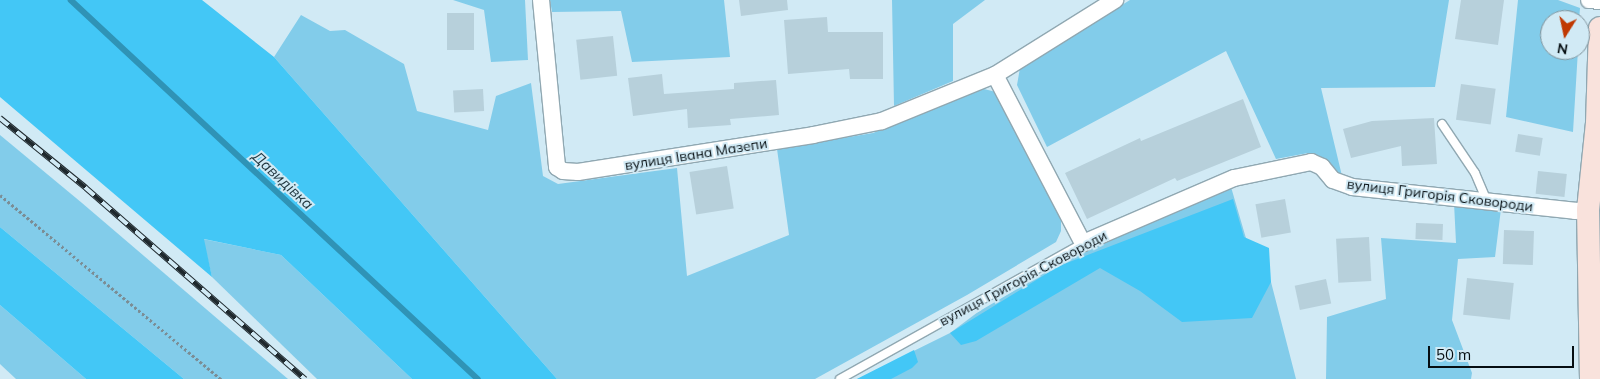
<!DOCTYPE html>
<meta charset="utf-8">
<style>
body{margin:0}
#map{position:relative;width:1600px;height:379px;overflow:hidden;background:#d1eaf5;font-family:Mulish,sans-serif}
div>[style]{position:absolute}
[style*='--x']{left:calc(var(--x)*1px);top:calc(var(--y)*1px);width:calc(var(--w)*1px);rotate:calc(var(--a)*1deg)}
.green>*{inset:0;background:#82ccea}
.forest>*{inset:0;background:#43c7f6}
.stream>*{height:5.5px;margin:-2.75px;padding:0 2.75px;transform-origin:2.75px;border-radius:2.75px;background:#2f93b6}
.building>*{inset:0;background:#b7d0db;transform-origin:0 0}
.path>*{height:3px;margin-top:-1.5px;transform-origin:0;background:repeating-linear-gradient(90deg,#7b8d95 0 2.5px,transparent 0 5px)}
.roads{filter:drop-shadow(1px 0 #90a8b2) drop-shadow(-1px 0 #90a8b2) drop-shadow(0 1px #90a8b2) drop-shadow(0 -1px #90a8b2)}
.service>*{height:8px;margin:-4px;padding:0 4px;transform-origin:4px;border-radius:4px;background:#fff}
.minor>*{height:16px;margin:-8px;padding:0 8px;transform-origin:8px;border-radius:8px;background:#fff}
.secondary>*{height:22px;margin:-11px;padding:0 11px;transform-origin:11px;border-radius:11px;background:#f9e2dc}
.rail>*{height:5.5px;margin-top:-2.75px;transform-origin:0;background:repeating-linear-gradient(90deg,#d1eaf5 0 11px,#1f292e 0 22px);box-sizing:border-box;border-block:1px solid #1f292e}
span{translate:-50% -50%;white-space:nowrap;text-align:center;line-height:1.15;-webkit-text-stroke:4px #d1eaf5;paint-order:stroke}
.street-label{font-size:14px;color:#060e12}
.water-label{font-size:15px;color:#1d323b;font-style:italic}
.north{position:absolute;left:1540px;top:10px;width:50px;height:50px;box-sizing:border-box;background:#d1eaf5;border:1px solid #80929a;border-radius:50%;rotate:190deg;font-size:14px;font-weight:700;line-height:20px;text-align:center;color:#060e12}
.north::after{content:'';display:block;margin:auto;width:18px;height:22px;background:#c03902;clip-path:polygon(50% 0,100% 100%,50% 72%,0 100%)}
.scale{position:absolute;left:1428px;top:346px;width:146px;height:22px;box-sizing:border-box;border:2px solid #060e12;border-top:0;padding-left:6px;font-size:15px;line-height:18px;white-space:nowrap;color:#060e12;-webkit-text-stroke:4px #d1eaf5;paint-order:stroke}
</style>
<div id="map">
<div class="green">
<div style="clip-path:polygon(453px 0,525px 0,528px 60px,491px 62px,484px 10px)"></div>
<div style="clip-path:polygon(550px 0,724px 0,730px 57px,632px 62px,621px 11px,552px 12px)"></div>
<div style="clip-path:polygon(892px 0,985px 0,953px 24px,953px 81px,894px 106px)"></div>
<div style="clip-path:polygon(1130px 0,1449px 0,1435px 87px,1321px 88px,1342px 176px,1322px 159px,1308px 153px,1276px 159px,1226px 51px,1047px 147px,1017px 85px,1020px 68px)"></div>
<div style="clip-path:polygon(1518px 0,1558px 0,1580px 8px,1579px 20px,1550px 20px,1550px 50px,1578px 50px,1573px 132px,1506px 117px)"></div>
<div style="clip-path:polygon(301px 15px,330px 31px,345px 30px,404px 64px,417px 111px,488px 130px,496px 96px,531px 83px,543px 176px,558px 184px,677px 168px,687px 276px,789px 235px,777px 149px,873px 133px,984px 89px,996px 92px,1061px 218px,1061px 231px,1056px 242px,967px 295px,815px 379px,557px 379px,274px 57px)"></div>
<div style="clip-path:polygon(0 135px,82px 203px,288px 379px,184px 379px,0 227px)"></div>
<div style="clip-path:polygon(1231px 187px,1250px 252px,1271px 282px,1296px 379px,857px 379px,950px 333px,978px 312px,1087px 248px)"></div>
<div style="clip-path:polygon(1454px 203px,1501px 209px,1495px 257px,1458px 259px,1452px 320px,1472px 373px,1471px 379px,1326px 379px,1327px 317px,1386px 299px,1381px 238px,1456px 243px)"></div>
<div style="clip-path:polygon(203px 239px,281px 255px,412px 379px,317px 379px,212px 277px)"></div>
<div style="clip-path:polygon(0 305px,86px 379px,16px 379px,0 364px)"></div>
</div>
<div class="forest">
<div style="clip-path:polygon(0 0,202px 0,274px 57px,557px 379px,412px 379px,281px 255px,204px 239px,212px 277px,0 97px)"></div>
<div style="clip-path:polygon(1233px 199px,1244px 237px,1269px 248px,1271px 282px,1252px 318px,1182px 322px,1140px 291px,1100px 268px,976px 341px,961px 345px,950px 333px,1059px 266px)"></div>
<div style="clip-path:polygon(0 227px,184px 379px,86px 379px,0 305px)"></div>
<div style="clip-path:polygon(914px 350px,918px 362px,912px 368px,891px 379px,857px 379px)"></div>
</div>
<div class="stream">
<div style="--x:71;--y:0;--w:556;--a:42.96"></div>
</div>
<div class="building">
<div style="clip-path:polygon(739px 0,787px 0,788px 10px,741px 16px)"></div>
<div style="clip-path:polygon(1461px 0,1504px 0,1498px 45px,1455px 39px)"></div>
<div style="left:447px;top:13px;width:27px;height:37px"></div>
<div style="clip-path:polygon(827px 17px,828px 32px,883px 32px,883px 79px,850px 79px,849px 69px,788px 74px,784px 20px)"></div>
<div style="left:613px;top:36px;width:40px;height:37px;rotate:84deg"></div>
<div style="clip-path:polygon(662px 74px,664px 94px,734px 89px,734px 83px,776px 80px,779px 115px,730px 119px,731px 125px,688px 128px,687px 109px,633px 116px,628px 78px)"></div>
<div style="left:1461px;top:84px;width:35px;height:36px;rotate:8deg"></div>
<div style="left:483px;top:89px;width:22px;height:30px;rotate:87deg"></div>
<div style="clip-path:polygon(1243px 99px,1261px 147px,1177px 181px,1175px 178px,1087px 219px,1065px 173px,1140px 138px,1141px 141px)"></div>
<div style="clip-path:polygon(1434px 118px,1437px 164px,1402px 166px,1401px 146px,1351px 158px,1343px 129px,1372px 121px)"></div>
<div style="left:1518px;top:134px;width:25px;height:18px;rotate:9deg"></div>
<div style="left:727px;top:166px;width:43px;height:38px;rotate:81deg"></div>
<div style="left:1538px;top:171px;width:29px;height:23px;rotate:6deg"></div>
<div style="left:1285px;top:199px;width:34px;height:30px;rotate:80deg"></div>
<div style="left:1416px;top:223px;width:27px;height:16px;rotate:2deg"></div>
<div style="left:1504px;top:230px;width:30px;height:34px;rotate:2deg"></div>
<div style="left:1369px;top:237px;width:44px;height:33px;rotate:87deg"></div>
<div style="left:1467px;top:278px;width:47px;height:37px;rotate:6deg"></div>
<div style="left:1326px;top:279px;width:25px;height:32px;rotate:78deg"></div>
</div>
<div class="path">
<div style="--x:0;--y:195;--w:288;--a:39.8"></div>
</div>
<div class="roads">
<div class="service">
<div style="--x:1442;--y:124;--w:59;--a:56"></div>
<div style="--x:1475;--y:173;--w:30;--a:67"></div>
<div style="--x:840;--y:379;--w:278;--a:-29.2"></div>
</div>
<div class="minor">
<div style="--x:541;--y:0;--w:168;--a:84.5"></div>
<div style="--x:557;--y:167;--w:7;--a:34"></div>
<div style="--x:563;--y:171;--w:15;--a:4"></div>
<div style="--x:578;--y:172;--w:238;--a:-8.9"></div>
<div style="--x:813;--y:135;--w:70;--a:-11.5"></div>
<div style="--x:882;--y:121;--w:122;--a:-22.2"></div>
<div style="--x:995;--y:75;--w:142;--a:-32"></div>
<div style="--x:1589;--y:0;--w:11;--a:5"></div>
<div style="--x:995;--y:75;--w:190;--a:62.4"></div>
<div style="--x:1083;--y:243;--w:164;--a:-23.3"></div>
<div style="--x:1234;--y:178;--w:79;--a:-11.7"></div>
<div style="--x:1311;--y:162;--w:12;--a:24"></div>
<div style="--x:1322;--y:167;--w:17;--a:50"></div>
<div style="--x:1333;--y:180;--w:20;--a:20"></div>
<div style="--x:1352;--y:187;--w:224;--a:6.1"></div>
<div style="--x:1575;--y:211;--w:13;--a:-4"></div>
</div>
<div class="secondary">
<div style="--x:1591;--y:379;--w:169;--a:-91"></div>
<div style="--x:1588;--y:210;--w:87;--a:-84.1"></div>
<div style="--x:1597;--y:123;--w:95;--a:-88.2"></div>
</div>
</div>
<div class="rail">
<div style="--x:0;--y:118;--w:111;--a:39.1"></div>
<div style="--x:86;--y:188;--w:291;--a:41.1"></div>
</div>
<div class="street-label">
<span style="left:696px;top:154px;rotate:-9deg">вулиця Івана Мазепи</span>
<span style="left:1440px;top:195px;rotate:7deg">вулиця Григорія Сковороди</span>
<span style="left:1023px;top:278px;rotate:-28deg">вулиця Григорія Сковороди</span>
</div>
<div class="water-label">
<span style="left:283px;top:180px;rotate:43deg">Давидівка</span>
</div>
<div class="north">N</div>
<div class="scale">50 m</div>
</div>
